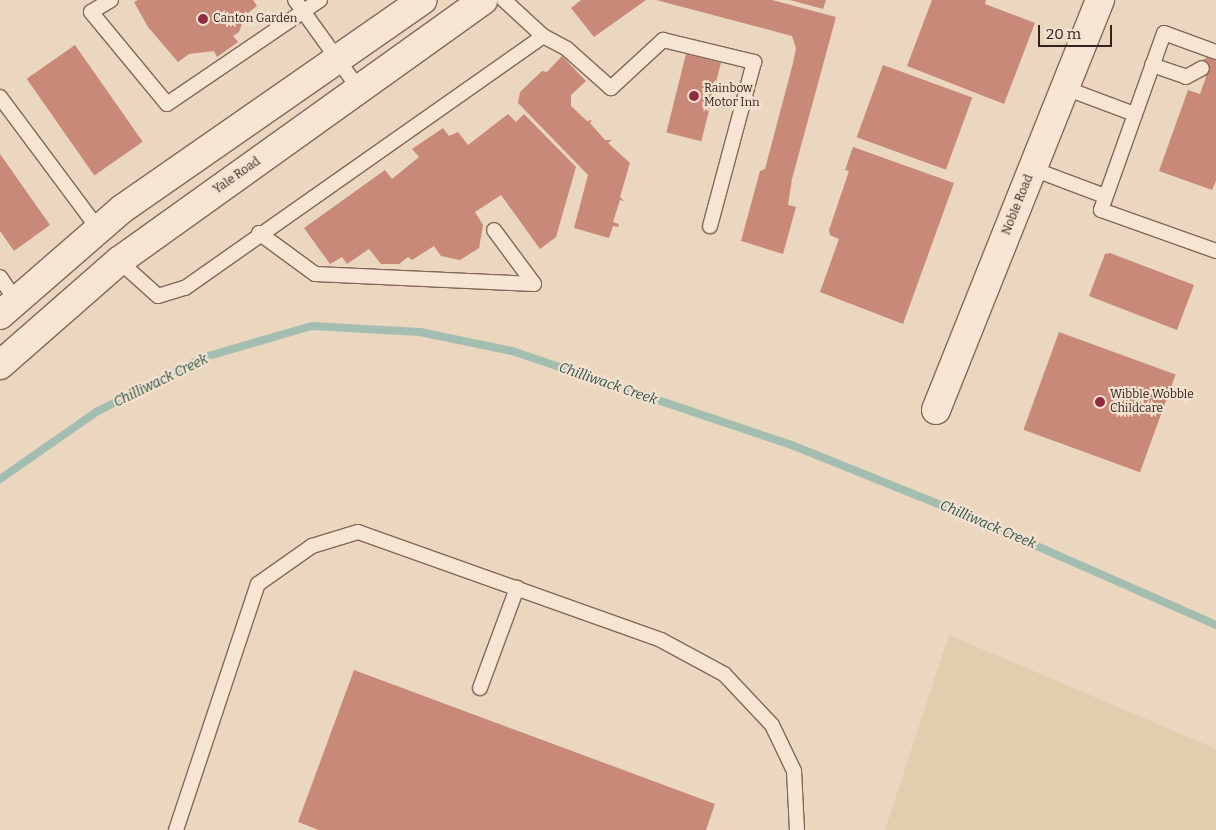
<!DOCTYPE html>
<style>
body{margin:0}
#map{position:relative;width:1216px;height:830px;overflow:hidden;background:#ebd6c0;font-family:Bitter,serif}
div>[style]{position:absolute}
[style*='--x']{left:calc(var(--x)*1px);top:calc(var(--y)*1px);width:calc(var(--w)*1px);rotate:calc(var(--a)*1deg)}
.farmland>*{inset:0;background:#e0ceae}
.stream>*{height:8px;margin:-4px;padding:0 4px;transform-origin:4px;border-radius:4px;background:#a3beb0}
.building>*{inset:0;background:#c88978;transform-origin:0 0}
.roads{filter:drop-shadow(1px 0 #836759) drop-shadow(-1px 0 #836759) drop-shadow(0 1px #836759) drop-shadow(0 -1px #836759)}
.service>*{height:14px;margin:-7px;padding:0 7px;transform-origin:7px;border-radius:7px;background:#f7e5d3}
.minor>*{height:28px;margin:-14px;padding:0 14px;transform-origin:14px;border-radius:14px;background:#f7e5d3}
.secondary>*{height:28px;margin:-14px;padding:0 14px;transform-origin:14px;border-radius:14px;background:#f7e5d3}
.dots>*{width:14px;height:14px;translate:-50% -50%;box-sizing:border-box;border:2px solid #f3e1cf;border-radius:50%}
span{translate:-50% -50%;white-space:nowrap;text-align:center;line-height:1.15;-webkit-text-stroke:4px #f3e1cf;paint-order:stroke}
.poi-label{font-size:12px;color:#34231d}
.left{translate:0 -50%;text-align:left}
.street-label{font-size:12px;color:#34231d}
.water-label{font-size:14px;color:#2d5349;font-style:italic}
.scale{position:absolute;left:1038px;top:25px;width:74px;height:22px;box-sizing:border-box;border:2px solid #34231d;border-top:0;padding-left:6px;font-size:15px;line-height:18px;white-space:nowrap;color:#34231d;-webkit-text-stroke:4px #f3e1cf;paint-order:stroke}
</style>
<div id="map">
<div class="farmland">
<div style="clip-path:polygon(949px 635px,1216px 749px,1216px 830px,885px 830px)"></div>
</div>
<div class="stream">
<div style="--x:0;--y:479;--w:119;--a:-34.8"></div>
<div style="--x:98;--y:411;--w:120;--a:-26.8"></div>
<div style="--x:205;--y:357;--w:111;--a:-16.2"></div>
<div style="--x:312;--y:326;--w:108;--a:3.2"></div>
<div style="--x:420;--y:332;--w:94;--a:11.7"></div>
<div style="--x:512;--y:351;--w:292;--a:18.6"></div>
<div style="--x:789;--y:444;--w:204;--a:21.9"></div>
<div style="--x:978;--y:520;--w:260;--a:23.8"></div>
</div>
<div class="building">
<div style="clip-path:polygon(138px 0,253px 0,257px 6px,245px 15px,239px 32px,233px 36px,238px 42px,217px 57px,214px 51px,189px 54px,178px 62px,148px 27px,134px 2px)"></div>
<div style="clip-path:polygon(581px 0,646px 0,594px 37px,571px 8px)"></div>
<div style="clip-path:polygon(656px 0,772px 0,836px 17px,792px 179px,788px 205px,796px 207px,783px 254px,741px 241px,760px 171px,765px 169px,793px 63px,796px 48px,792px 36px)"></div>
<div style="clip-path:polygon(790px 0,826px 0,823px 9px)"></div>
<div style="clip-path:polygon(932px 0,986px 0,985px 4px,1035px 23px,1004px 104px,907px 66px)"></div>
<div style="left:75px;top:45px;width:118px;height:59px;rotate:55deg"></div>
<div style="left:686px;top:54px;width:36px;height:81px;rotate:14deg"></div>
<div style="clip-path:polygon(1213px 54px,1216px 60px,1216px 181px,1212px 190px,1159px 171px,1188px 90px,1200px 94px,1206px 77px,1199px 62px)"></div>
<div style="clip-path:polygon(562px 56px,586px 81px,571px 95px,571px 106px,587px 121px,592px 120px,590px 123px,605px 140px,612px 140px,608px 143px,630px 163px,620px 197px,624px 201px,620px 200px,613px 222px,619px 224px,618px 227px,613px 226px,609px 238px,574px 228px,588px 175px,518px 103px,520px 92px,542px 71px,547px 72px)"></div>
<div style="left:883px;top:65px;width:95px;height:77px;rotate:20deg"></div>
<div style="clip-path:polygon(508px 114px,516px 122px,524px 114px,576px 167px,556px 237px,540px 249px,501px 195px,475px 212px,483px 225px,479px 248px,460px 260px,441px 256px,434px 246px,412px 260px,408px 257px,399px 264px,381px 264px,369px 249px,347px 264px,342px 257px,330px 264px,304px 228px,385px 170px,392px 179px,419px 157px,412px 149px,443px 128px,449px 136px,458px 132px,468px 145px)"></div>
<div style="clip-path:polygon(853px 147px,954px 183px,903px 324px,820px 292px,839px 239px,830px 235px,829px 230px,849px 171px,845px 170px)"></div>
<div style="clip-path:polygon(0 154px,50px 225px,14px 251px,0 231px)"></div>
<div style="clip-path:polygon(1110px 253px,1194px 285px,1177px 330px,1089px 296px,1105px 254px)"></div>
<div style="left:1059px;top:332px;width:124px;height:104px;rotate:20deg"></div>
<div style="clip-path:polygon(354px 670px,715px 804px,706px 830px,319px 830px,298px 822px)"></div>
</div>
<div class="roads">
<div class="service">
<div style="--x:111;--y:0;--w:23;--a:149"></div>
<div style="--x:91;--y:12;--w:119;--a:50.4"></div>
<div style="--x:167;--y:104;--w:185;--a:-34.2"></div>
<div style="--x:295;--y:0;--w:110;--a:54.3"></div>
<div style="--x:543;--y:36;--w:27;--a:28"></div>
<div style="--x:567;--y:49;--w:59;--a:41.6"></div>
<div style="--x:611;--y:88;--w:71;--a:-42.7"></div>
<div style="--x:663;--y:40;--w:94;--a:13.6"></div>
<div style="--x:754;--y:62;--w:170;--a:105"></div>
<div style="--x:1216;--y:52;--w:55;--a:-159.9"></div>
<div style="--x:1164;--y:33;--w:188;--a:109.6"></div>
<div style="--x:1101;--y:210;--w:122;--a:19.6"></div>
<div style="--x:1152;--y:65;--w:36;--a:19"></div>
<div style="--x:1186;--y:77;--w:18;--a:-29"></div>
<div style="--x:1065;--y:88;--w:74;--a:20.6"></div>
<div style="--x:0;--y:97;--w:166;--a:53.3"></div>
<div style="--x:1033;--y:169;--w:77;--a:20.6"></div>
<div style="--x:259;--y:233;--w:69;--a:36.2"></div>
<div style="--x:315;--y:274;--w:219;--a:2.6"></div>
<div style="--x:534;--y:284;--w:67;--a:-126.5"></div>
<div style="--x:119;--y:261;--w:52;--a:41.9"></div>
<div style="--x:158;--y:296;--w:28;--a:-17"></div>
<div style="--x:185;--y:288;--w:438;--a:-35.1"></div>
<div style="--x:543;--y:36;--w:53;--a:-137.3"></div>
<div style="--x:0;--y:277;--w:29;--a:56"></div>
<div style="--x:480;--y:688;--w:107;--a:-69.7"></div>
<div style="--x:176;--y:830;--w:259;--a:-71.6"></div>
<div style="--x:258;--y:584;--w:66;--a:-35.1"></div>
<div style="--x:312;--y:546;--w:48;--a:-16.9"></div>
<div style="--x:358;--y:532;--w:322;--a:19.6"></div>
<div style="--x:661;--y:640;--w:72;--a:28.4"></div>
<div style="--x:724;--y:674;--w:70;--a:46.7"></div>
<div style="--x:772;--y:725;--w:51;--a:64.4"></div>
<div style="--x:794;--y:771;--w:59;--a:87.1"></div>
</div>
<div class="minor">
<div style="--x:936;--y:410;--w:442;--a:-68.2"></div>
</div>
<div class="secondary">
<div style="--x:0;--y:315;--w:162;--a:-41"></div>
<div style="--x:122;--y:209;--w:366;--a:-34.8"></div>
<div style="--x:0;--y:365;--w:158;--a:-41.2"></div>
<div style="--x:119;--y:261;--w:448;--a:-35.6"></div>
</div>
</div>
<div class="dots">
<div style="left:203px;top:19px;background:#8f2c41"></div>
<div style="left:694px;top:96px;background:#8f2c41"></div>
<div style="left:1100px;top:402px;background:#8f2c41"></div>
</div>
<div class="poi-label">
<span class="left" style="left:213px;top:19px">Canton Garden</span>
<span class="left" style="left:704px;top:96px">Rainbow<br>Motor Inn</span>
<span class="left" style="left:1110px;top:402px">Wibble Wobble<br>Childcare</span>
</div>
<div class="street-label">
<span style="left:237px;top:176px;rotate:-35deg">Yale Road</span>
<span style="left:1018px;top:205px;rotate:-68deg">Noble Road</span>
</div>
<div class="water-label">
<span style="left:161px;top:381px;rotate:-26deg">Chilliwack Creek</span>
<span style="left:608px;top:384px;rotate:19deg">Chilliwack Creek</span>
<span style="left:988px;top:525px;rotate:23deg">Chilliwack Creek</span>
</div>
<div class="scale">20 m</div>
</div>
